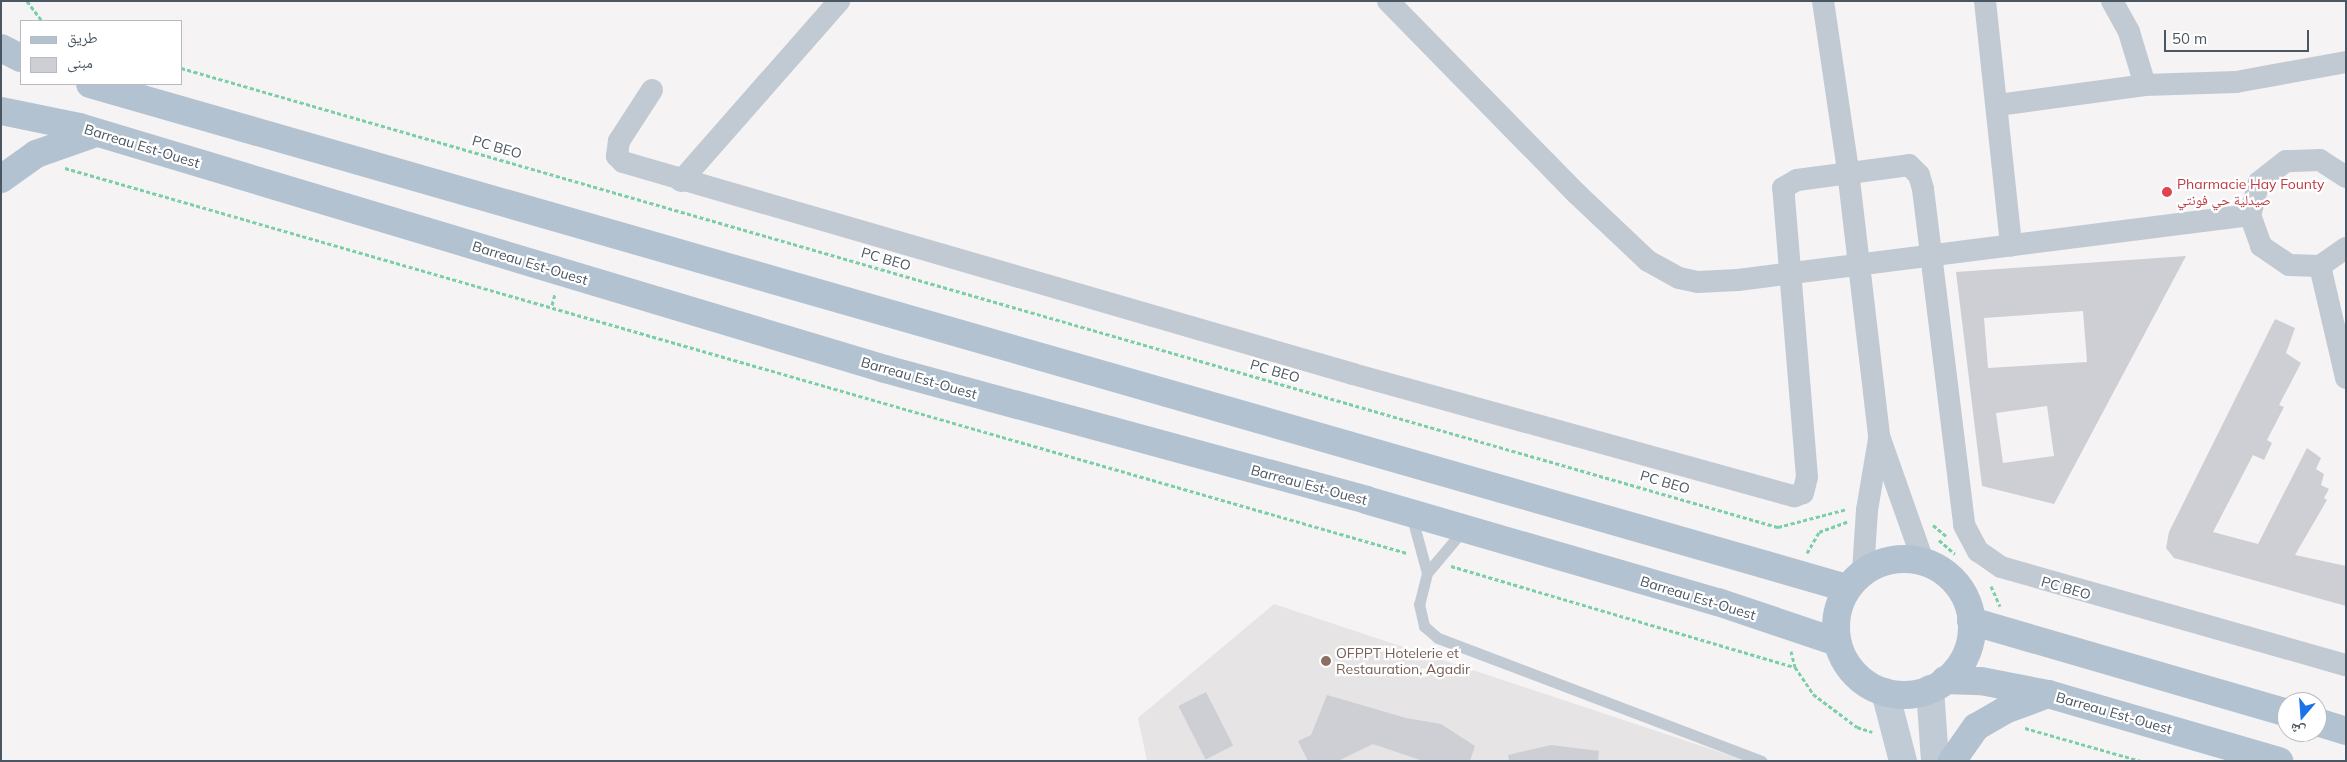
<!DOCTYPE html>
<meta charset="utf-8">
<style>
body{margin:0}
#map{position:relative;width:2347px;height:762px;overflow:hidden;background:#f5f3f3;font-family:Mulish,"Noto Naskh Arabic",sans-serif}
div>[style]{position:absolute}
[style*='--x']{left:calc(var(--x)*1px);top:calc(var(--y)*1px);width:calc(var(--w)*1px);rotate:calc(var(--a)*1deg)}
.education>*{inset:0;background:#e6e4e5}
.building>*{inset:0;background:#cdcfd5;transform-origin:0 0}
.path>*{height:3px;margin-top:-1.5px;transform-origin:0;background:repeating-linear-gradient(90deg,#7ad0a6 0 4px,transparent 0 6.5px)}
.lane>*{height:11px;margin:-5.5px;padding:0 5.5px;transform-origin:5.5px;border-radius:5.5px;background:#c1cad2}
.street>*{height:22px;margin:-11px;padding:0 11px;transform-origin:11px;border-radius:11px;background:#c1cad2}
.secondary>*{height:28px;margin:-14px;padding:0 14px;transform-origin:14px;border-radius:14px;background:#c1cbd6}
.primary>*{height:28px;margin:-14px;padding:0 14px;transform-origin:14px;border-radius:14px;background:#b3c2d1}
.primary>.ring{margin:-14px;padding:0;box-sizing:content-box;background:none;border:28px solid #b3c2d1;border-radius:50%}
.dots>*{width:14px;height:14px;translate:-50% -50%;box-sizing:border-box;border:2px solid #fff;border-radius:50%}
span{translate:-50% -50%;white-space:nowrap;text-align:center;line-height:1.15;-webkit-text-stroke:4.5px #fff;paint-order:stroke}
.street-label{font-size:14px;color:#4a5661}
.health-label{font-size:14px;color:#be3a42}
.left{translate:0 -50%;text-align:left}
.education-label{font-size:14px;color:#785e54}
.frame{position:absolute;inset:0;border:2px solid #4a5661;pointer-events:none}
.legend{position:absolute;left:20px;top:20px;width:162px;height:65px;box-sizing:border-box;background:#fff;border:1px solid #b7bbc0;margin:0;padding:6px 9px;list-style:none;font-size:15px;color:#4a5661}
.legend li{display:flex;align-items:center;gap:10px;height:25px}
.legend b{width:25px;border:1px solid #b7bbc0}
.north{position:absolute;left:2277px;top:692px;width:50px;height:50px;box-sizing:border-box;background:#fff;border:1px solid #b7bbc0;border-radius:50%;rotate:198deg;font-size:14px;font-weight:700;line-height:20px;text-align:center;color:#4a5661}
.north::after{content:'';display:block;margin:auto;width:18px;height:22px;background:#1a73e8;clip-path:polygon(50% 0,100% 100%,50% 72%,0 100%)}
.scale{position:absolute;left:2164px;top:30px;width:145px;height:22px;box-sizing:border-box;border:2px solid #4a5661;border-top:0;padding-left:6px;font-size:15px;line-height:18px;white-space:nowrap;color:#4a5661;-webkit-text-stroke:4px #fff;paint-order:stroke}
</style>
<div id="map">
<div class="education">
<div style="clip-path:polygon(1274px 604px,1747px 761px,1147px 761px,1138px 718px)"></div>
</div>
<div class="building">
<div style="clip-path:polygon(evenodd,2186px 256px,2054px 504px,1982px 486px,1956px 272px,2186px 256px,2083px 311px,2087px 362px,1988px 368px,1984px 318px,2083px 311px,2186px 256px,2047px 406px,2054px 456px,2003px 463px,1996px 413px,2047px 406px)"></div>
<div style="clip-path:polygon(2275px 319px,2295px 328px,2286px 353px,2301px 363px,2279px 405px,2284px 407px,2267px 440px,2272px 443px,2264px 460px,2253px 455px,2213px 532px,2258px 544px,2307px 448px,2321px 458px,2316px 469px,2324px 474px,2321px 485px,2329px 489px,2324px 498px,2327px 500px,2295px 555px,2346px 566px,2346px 606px,2174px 558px,2166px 548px,2169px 532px)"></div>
<div style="left:1206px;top:692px;width:60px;height:31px;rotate:63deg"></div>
<div style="clip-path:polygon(1327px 695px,1406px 718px,1441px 724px,1475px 746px,1470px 761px,1423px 761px,1373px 744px,1338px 761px,1308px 761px,1298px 741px,1311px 735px)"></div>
<div style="clip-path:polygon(1551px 745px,1599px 751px,1598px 761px,1509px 761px,1508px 755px)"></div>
</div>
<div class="path">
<div style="--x:27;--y:1;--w:25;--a:53"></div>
<div style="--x:181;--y:68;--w:1662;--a:16.04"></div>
<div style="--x:1778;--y:527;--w:71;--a:-14.6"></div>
<div style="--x:65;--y:168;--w:1396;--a:16.01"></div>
<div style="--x:552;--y:305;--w:11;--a:-75"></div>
<div style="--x:1933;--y:525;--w:17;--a:40"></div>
<div style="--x:1939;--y:540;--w:21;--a:41"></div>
<div style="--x:1807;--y:553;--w:24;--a:-60"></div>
<div style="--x:1819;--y:532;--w:30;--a:-20"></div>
<div style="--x:1451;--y:566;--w:359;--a:16.4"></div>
<div style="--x:1795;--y:667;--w:32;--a:56"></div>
<div style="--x:1813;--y:694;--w:55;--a:36.9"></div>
<div style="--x:1857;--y:727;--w:16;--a:18"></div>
<div style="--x:1991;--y:586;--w:22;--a:66"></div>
<div style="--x:1791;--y:651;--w:16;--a:76"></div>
<div style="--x:2025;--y:728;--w:121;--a:15.9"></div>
</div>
<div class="lane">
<div style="--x:1411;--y:514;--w:61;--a:74.8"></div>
<div style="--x:1464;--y:529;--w:57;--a:130.1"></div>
<div style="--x:1427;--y:573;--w:32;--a:104"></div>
<div style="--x:1419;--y:604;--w:23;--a:77"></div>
<div style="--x:1424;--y:626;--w:18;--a:41"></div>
<div style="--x:1438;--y:638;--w:346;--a:20.8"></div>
</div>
<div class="street">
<div style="--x:1388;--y:1;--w:269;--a:45.6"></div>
<div style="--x:1576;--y:193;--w:99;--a:43.4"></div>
<div style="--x:1648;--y:261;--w:35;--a:29"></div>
<div style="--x:1679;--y:278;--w:19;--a:12"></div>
<div style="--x:1698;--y:282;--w:40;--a:-2.9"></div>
<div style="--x:1738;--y:280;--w:516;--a:-7.24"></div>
<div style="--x:1823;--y:1;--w:172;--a:81.6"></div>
<div style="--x:1848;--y:171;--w:267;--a:83.3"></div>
<div style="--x:1879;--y:436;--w:133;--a:70.6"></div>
<div style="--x:1985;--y:1;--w:246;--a:83.9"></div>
<div style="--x:2112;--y:1;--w:35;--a:61"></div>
<div style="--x:2129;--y:32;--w:55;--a:73.2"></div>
<div style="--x:652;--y:90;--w:61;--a:122.9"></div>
<div style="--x:619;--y:141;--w:15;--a:98"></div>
<div style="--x:617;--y:156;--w:8;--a:45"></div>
<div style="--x:623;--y:162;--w:760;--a:16.19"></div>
<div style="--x:1353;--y:374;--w:458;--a:15.5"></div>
<div style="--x:1794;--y:496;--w:9;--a:-18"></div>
<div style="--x:1803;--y:493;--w:16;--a:-76"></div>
<div style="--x:1807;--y:477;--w:290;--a:-94.7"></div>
<div style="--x:1783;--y:188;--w:16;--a:-30"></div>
<div style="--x:1797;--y:180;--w:113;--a:-7.6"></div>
<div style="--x:1909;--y:165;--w:14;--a:45"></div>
<div style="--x:1919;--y:175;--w:15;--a:74"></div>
<div style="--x:1923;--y:189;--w:338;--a:83"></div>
<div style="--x:1964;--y:525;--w:30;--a:62"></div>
<div style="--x:1978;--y:551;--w:28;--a:35"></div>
<div style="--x:2001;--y:567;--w:359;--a:15.9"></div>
<div style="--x:1998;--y:105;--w:148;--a:-7.7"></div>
<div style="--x:2145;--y:85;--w:91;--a:-1.9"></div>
<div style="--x:2236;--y:82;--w:112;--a:-10.3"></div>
<div style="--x:2346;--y:177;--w:31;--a:-147"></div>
<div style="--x:2320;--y:160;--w:34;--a:178"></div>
<div style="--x:2286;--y:161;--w:34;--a:142"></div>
<div style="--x:2259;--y:182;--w:34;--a:105"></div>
<div style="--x:2250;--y:215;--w:33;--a:70"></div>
<div style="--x:2261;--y:246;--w:34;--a:34"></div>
<div style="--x:2289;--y:265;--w:31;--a:2"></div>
<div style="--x:2320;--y:266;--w:32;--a:-35"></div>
<div style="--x:681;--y:181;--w:240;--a:-48.7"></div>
<div style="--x:2320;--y:266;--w:115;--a:76.9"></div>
<div style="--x:1863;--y:572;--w:62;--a:-86.3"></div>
<div style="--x:1867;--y:510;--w:72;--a:-80.4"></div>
</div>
<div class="secondary">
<div style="--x:1930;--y:689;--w:72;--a:86"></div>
<div style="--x:1885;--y:692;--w:71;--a:75.4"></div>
</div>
<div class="primary">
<div style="--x:1;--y:48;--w:22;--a:27"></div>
<div style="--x:90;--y:84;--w:1828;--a:16.01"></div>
<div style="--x:1;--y:111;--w:80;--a:11.6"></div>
<div style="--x:79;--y:127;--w:842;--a:16.71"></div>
<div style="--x:885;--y:369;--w:499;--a:15.2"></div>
<div style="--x:1366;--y:500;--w:366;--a:16.2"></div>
<div style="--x:1718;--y:602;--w:126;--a:18.6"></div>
<div style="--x:1;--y:179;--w:43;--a:-35.5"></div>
<div style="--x:36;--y:154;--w:64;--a:-19.3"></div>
<div class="ring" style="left:1836px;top:559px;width:108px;height:108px"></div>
<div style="--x:1971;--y:621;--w:329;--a:16.2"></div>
<div style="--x:1945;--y:680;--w:36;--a:2"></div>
<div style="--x:1981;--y:681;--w:68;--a:11"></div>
<div style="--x:2048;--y:694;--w:241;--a:16.2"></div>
<div style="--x:2317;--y:722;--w:30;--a:17"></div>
<div style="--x:1952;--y:761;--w:42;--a:-54.8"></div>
<div style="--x:1976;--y:727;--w:34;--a:-30"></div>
<div style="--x:2005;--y:710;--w:46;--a:-20.4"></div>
</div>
<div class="dots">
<div style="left:2167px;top:192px;background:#e0444e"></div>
<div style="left:1326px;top:661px;background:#8d6e63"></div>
</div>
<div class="street-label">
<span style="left:142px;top:146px;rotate:17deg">Barreau Est-Ouest</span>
<span style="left:497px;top:147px;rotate:16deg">PC BEO</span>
<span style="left:886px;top:259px;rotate:16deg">PC BEO</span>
<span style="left:530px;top:263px;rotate:17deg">Barreau Est-Ouest</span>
<span style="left:1275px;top:371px;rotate:16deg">PC BEO</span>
<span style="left:919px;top:378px;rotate:16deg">Barreau Est-Ouest</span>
<span style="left:1665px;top:482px;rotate:16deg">PC BEO</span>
<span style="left:1309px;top:485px;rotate:15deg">Barreau Est-Ouest</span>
<span style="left:2066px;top:588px;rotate:16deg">PC BEO</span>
<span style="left:1698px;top:598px;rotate:17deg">Barreau Est-Ouest</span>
<span style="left:2114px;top:713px;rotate:16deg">Barreau Est-Ouest</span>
</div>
<div class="health-label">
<span class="left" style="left:2177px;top:192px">Pharmacie Hay Founty<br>صيدلية حي فونتي</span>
</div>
<div class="education-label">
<span class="left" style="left:1336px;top:661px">OFPPT Hotelerie et<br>Restauration, Agadir</span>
</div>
<div class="frame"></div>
<ul class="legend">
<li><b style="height:6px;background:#b3c2d1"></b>طريق</li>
<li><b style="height:14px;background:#cdcfd5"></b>مبنى</li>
</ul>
<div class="north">ش</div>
<div class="scale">50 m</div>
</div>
